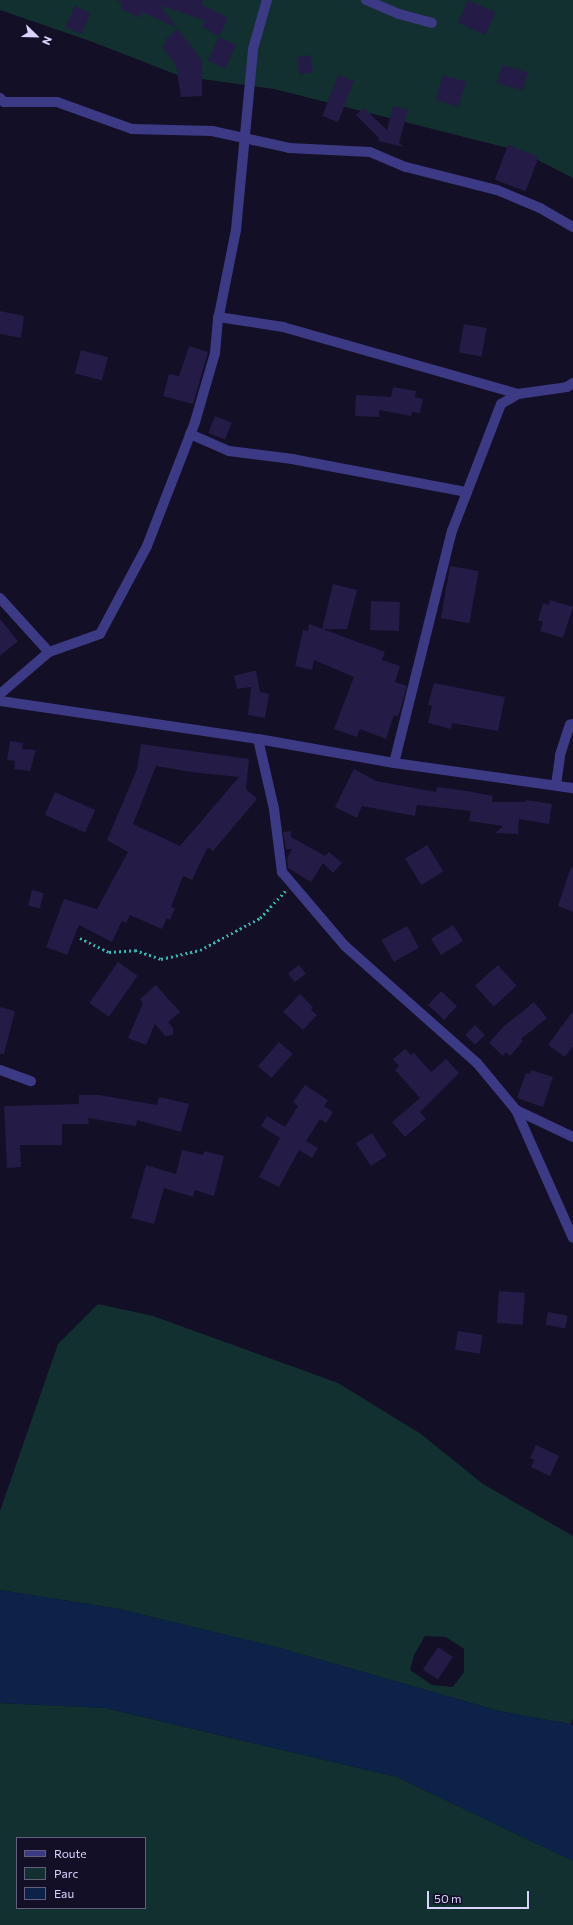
<!DOCTYPE html>
<style>
body{margin:0}
#map{position:relative;width:573px;height:1925px;overflow:hidden;background:#130f26;font-family:Commissioner,sans-serif}
div>[style]{position:absolute}
[style*='--x']{left:calc(var(--x)*1px);top:calc(var(--y)*1px);width:calc(var(--w)*1px);rotate:calc(var(--a)*1deg)}
.green>*{inset:0;background:#12302f}
.water>*{inset:0;background:#0c2248}
.building>*{inset:0;background:#241b47;transform-origin:0 0}
.path>*{height:2.5px;margin-top:-1.25px;transform-origin:0;background:repeating-linear-gradient(90deg,#2fb8b0 0 2px,transparent 0 5px)}
.minor>*{height:10px;margin:-5px;padding:0 5px;transform-origin:5px;border-radius:5px;background:#3d3a85}
span{translate:-50% -50%;white-space:nowrap;text-align:center;line-height:1.15;-webkit-text-stroke:3px #130f26;paint-order:stroke}
.legend{position:absolute;left:16px;top:1837px;width:130px;height:72px;box-sizing:border-box;background:#130f26;border:1px solid #625e7d;margin:0;padding:5px 7px;list-style:none;font-size:12px;color:#d9d4ff}
.legend li{display:flex;align-items:center;gap:8px;height:20px}
.legend b{width:20px;border:1px solid #625e7d}
.north{position:absolute;left:16px;top:16px;width:40px;height:40px;-webkit-text-stroke:3px #130f26;paint-order:stroke;rotate:113deg;font-size:11px;font-weight:700;line-height:16px;text-align:center;color:#d9d4ff}
.north::after{content:'';display:block;margin:auto;width:14px;height:18px;background:#d9d4ff;clip-path:polygon(50% 0,100% 100%,50% 72%,0 100%)}
.scale{position:absolute;left:427px;top:1891px;width:102px;height:18px;box-sizing:border-box;border:2px solid #d9d4ff;border-top:0;padding-left:5px;font-size:12px;line-height:14px;white-space:nowrap;color:#d9d4ff;-webkit-text-stroke:3px #130f26;paint-order:stroke}
</style>
<div id="map">
<div class="green">
<div style="clip-path:polygon(0 0,573px 0,573px 178px,520px 151px,274px 89px,180px 76px,90px 41px,0 10px)"></div>
<div style="clip-path:polygon(evenodd,98px 1304px,153px 1316px,338px 1383px,421px 1434px,483px 1484px,573px 1536px,573px 1719px,570px 1724px,499px 1711px,276px 1647px,119px 1609px,0 1590px,0 1511px,58px 1344px,98px 1304px,425px 1636px,446px 1637px,464px 1649px,464px 1672px,453px 1687px,432px 1685px,410px 1670px,414px 1655px,425px 1636px)"></div>
<div style="clip-path:polygon(evenodd,0 1703px,105px 1708px,397px 1777px,573px 1861px,573px 1925px,0 1925px,0 1703px,17px 1838px,145px 1838px,145px 1908px,17px 1908px,17px 1838px)"></div>
</div>
<div class="water">
<div style="clip-path:polygon(0 1590px,119px 1609px,276px 1647px,499px 1711px,570px 1724px,573px 1726px,573px 1861px,397px 1777px,105px 1708px,0 1703px)"></div>
</div>
<div class="building">
<div style="clip-path:polygon(115px 0,203px 0,201px 4px,228px 18px,219px 36px,202px 27px,206px 21px,160px 5px,177px 28px,142px 12px,140px 18px,121px 9px,122px 3px)"></div>
<div style="left:468px;top:0;width:30px;height:25px;rotate:24deg"></div>
<div style="left:75px;top:6px;width:17px;height:23px;rotate:24deg"></div>
<div style="clip-path:polygon(178px 29px,202px 60px,202px 96px,181px 97px,176px 65px,162px 47px,167px 43px,165px 39px)"></div>
<div style="left:219px;top:37px;width:19px;height:26px;rotate:25deg"></div>
<div style="left:310px;top:55px;width:17px;height:14px;rotate:80deg"></div>
<div style="left:502px;top:65px;width:27px;height:19px;rotate:15deg"></div>
<div style="left:338px;top:75px;width:17px;height:44px;rotate:21deg"></div>
<div style="left:443px;top:75px;width:24px;height:26px;rotate:17deg"></div>
<div style="clip-path:polygon(393px 106px,408px 110px,399px 143px,404px 147px,378px 141px,379px 138px,356px 115px,364px 108px,387px 130px)"></div>
<div style="left:508px;top:145px;width:33px;height:37px;rotate:21deg"></div>
<div style="clip-path:polygon(0 311px,24px 316px,21px 338px,0 334px)"></div>
<div style="left:464px;top:324px;width:23px;height:29px;rotate:10deg"></div>
<div style="clip-path:polygon(189px 346px,208px 352px,193px 404px,163px 396px,169px 374px,179px 376px)"></div>
<div style="left:81px;top:350px;width:28px;height:24px;rotate:15deg"></div>
<div style="clip-path:polygon(393px 387px,416px 391px,415px 397px,423px 399px,420px 413px,412px 412px,411px 416px,379px 410px,379px 417px,355px 416px,356px 395px,391px 397px)"></div>
<div style="left:215px;top:416px;width:18px;height:18px;rotate:22deg"></div>
<div style="left:450px;top:566px;width:29px;height:53px;rotate:10deg"></div>
<div style="clip-path:polygon(333px 584px,357px 590px,347px 629px,322px 629px)"></div>
<div style="clip-path:polygon(550px 600px,573px 607px,563px 638px,540px 631px,543px 622px,538px 620px,543px 603px,549px 605px)"></div>
<div style="left:371px;top:601px;width:29px;height:29px;rotate:2deg"></div>
<div style="clip-path:polygon(0 619px,18px 641px,0 656px)"></div>
<div style="clip-path:polygon(309px 624px,385px 652px,382px 660px,400px 666px,395px 682px,407px 686px,398px 717px,394px 715px,386px 739px,360px 729px,357px 737px,334px 729px,354px 677px,314px 660px,312px 670px,295px 666px,303px 630px,308px 631px)"></div>
<div style="clip-path:polygon(253px 671px,256px 671px,260px 692px,269px 694px,265px 718px,248px 715px,251px 687px,237px 689px,234px 676px)"></div>
<div style="clip-path:polygon(434px 683px,505px 697px,498px 731px,452px 723px,451px 729px,428px 723px,432px 706px,428px 705px)"></div>
<div style="clip-path:polygon(10px 741px,23px 743px,22px 749px,36px 750px,30px 771px,14px 769px,15px 761px,7px 760px)"></div>
<div style="clip-path:polygon(evenodd,141px 744px,249px 759px,246px 789px,257px 799px,213px 851px,208px 847px,192px 880px,183px 876px,171px 907px,175px 908px,170px 920px,167px 918px,162px 929px,130px 915px,126px 923px,122px 921px,112px 942px,79px 925px,67px 955px,46px 947px,64px 899px,97px 909px,128px 852px,107px 840px,137px 769px,141px 744px,156px 766px,191px 772px,239px 777px,180px 846px,133px 824px,156px 766px)"></div>
<div style="clip-path:polygon(354px 769px,376px 781px,436px 792px,437px 787px,467px 791px,493px 796px,492px 802px,526px 802px,526px 800px,552px 804px,549px 824px,519px 819px,518px 834px,495px 833px,503px 826px,469px 821px,471px 811px,417px 805px,415px 816px,362px 806px,357px 818px,335px 807px)"></div>
<div style="left:55px;top:792px;width:44px;height:25px;rotate:24deg"></div>
<div style="clip-path:polygon(291px 831px,291px 837px,325px 856px,329px 852px,342px 863px,333px 873px,323px 863px,311px 882px,288px 868px,287px 858px,292px 849px,286px 849px,283px 832px)"></div>
<div style="left:427px;top:845px;width:31px;height:26px;rotate:58deg"></div>
<div style="clip-path:polygon(571px 867px,573px 868px,573px 912px,558px 906px)"></div>
<div style="left:32px;top:890px;width:12px;height:16px;rotate:14deg"></div>
<div style="left:453px;top:925px;width:19px;height:26px;rotate:58deg"></div>
<div style="left:407px;top:926px;width:25px;height:29px;rotate:61deg"></div>
<div style="left:118px;top:962px;width:24px;height:50px;rotate:35deg"></div>
<div style="left:299px;top:965px;width:11px;height:14px;rotate:52deg"></div>
<div style="left:498px;top:965px;width:28px;height:31px;rotate:48deg"></div>
<div style="clip-path:polygon(156px 985px,180px 1012px,168px 1022px,173px 1028px,173px 1035px,165px 1036px,155px 1024px,146px 1045px,128px 1038px,143px 1003px,140px 999px)"></div>
<div style="left:441px;top:991px;width:22px;height:19px;rotate:43deg"></div>
<div style="clip-path:polygon(300px 994px,313px 1007px,311px 1010px,317px 1015px,303px 1030px,283px 1012px)"></div>
<div style="clip-path:polygon(534px 1002px,547px 1018px,521px 1039px,523px 1041px,510px 1056px,506px 1052px,503px 1056px,489px 1043px,503px 1027px)"></div>
<div style="clip-path:polygon(0 1007px,15px 1011px,4px 1054px,0 1054px)"></div>
<div style="clip-path:polygon(573px 1011px,573px 1046px,565px 1057px,548px 1045px)"></div>
<div style="left:475px;top:1025px;width:14px;height:14px;rotate:45deg"></div>
<div style="left:279px;top:1042px;width:18px;height:32px;rotate:41deg"></div>
<div style="clip-path:polygon(405px 1049px,411px 1055px,414px 1053px,431px 1072px,446px 1059px,459px 1073px,420px 1112px,426px 1119px,405px 1137px,392px 1122px,420px 1098px,395px 1070px,399px 1066px,393px 1059px)"></div>
<div style="clip-path:polygon(531px 1070px,553px 1077px,543px 1107px,517px 1098px,526px 1073px,530px 1074px)"></div>
<div style="clip-path:polygon(305px 1085px,328px 1100px,324px 1106px,333px 1112px,326px 1123px,320px 1119px,306px 1141px,318px 1148px,312px 1158px,299px 1150px,279px 1187px,259px 1177px,280px 1138px,261px 1126px,267px 1116px,285px 1127px,298px 1106px,293px 1102px)"></div>
<div style="clip-path:polygon(79px 1095px,99px 1095px,157px 1105px,159px 1097px,189px 1104px,181px 1132px,137px 1120px,136px 1126px,88px 1118px,89px 1124px,62px 1124px,62px 1145px,20px 1145px,21px 1167px,7px 1168px,4px 1106px,79px 1104px)"></div>
<div style="left:372px;top:1133px;width:27px;height:19px;rotate:57deg"></div>
<div style="clip-path:polygon(182px 1150px,203px 1155px,204px 1151px,224px 1156px,214px 1196px,195px 1190px,193px 1197px,164px 1188px,154px 1224px,131px 1218px,146px 1165px,176px 1174px)"></div>
<div style="left:499px;top:1291px;width:26px;height:32px;rotate:4deg"></div>
<div style="left:548px;top:1312px;width:20px;height:13px;rotate:11deg"></div>
<div style="left:458px;top:1331px;width:25px;height:19px;rotate:9deg"></div>
<div style="clip-path:polygon(536px 1445px,559px 1456px,550px 1476px,531px 1467px,534px 1460px,530px 1458px)"></div>
<div style="left:438px;top:1647px;width:18px;height:27px;rotate:34deg"></div>
</div>
<div class="path">
<div style="--x:80;--y:938;--w:32;--a:26"></div>
<div style="--x:109;--y:952;--w:26;--a:-4"></div>
<div style="--x:135;--y:950;--w:28;--a:19"></div>
<div style="--x:161;--y:959;--w:40;--a:-13"></div>
<div style="--x:200;--y:950;--w:68;--a:-28.1"></div>
<div style="--x:260;--y:918;--w:37;--a:-47"></div>
</div>
<div class="minor">
<div style="--x:366;--y:0;--w:36;--a:23"></div>
<div style="--x:399;--y:14;--w:34;--a:15"></div>
<div style="--x:0;--y:98;--w:6;--a:45"></div>
<div style="--x:4;--y:102;--w:53;--a:0"></div>
<div style="--x:57;--y:102;--w:80;--a:19.8"></div>
<div style="--x:132;--y:129;--w:80;--a:1.4"></div>
<div style="--x:212;--y:131;--w:79;--a:12.4"></div>
<div style="--x:289;--y:148;--w:81;--a:2.8"></div>
<div style="--x:370;--y:152;--w:39;--a:23"></div>
<div style="--x:406;--y:167;--w:94;--a:14.2"></div>
<div style="--x:497;--y:190;--w:47;--a:22.7"></div>
<div style="--x:540;--y:208;--w:38;--a:30"></div>
<div style="--x:218;--y:317;--w:66;--a:8.7"></div>
<div style="--x:283;--y:327;--w:244;--a:15.9"></div>
<div style="--x:190;--y:434;--w:43;--a:23.6"></div>
<div style="--x:229;--y:451;--w:64;--a:7.2"></div>
<div style="--x:292;--y:459;--w:178;--a:10.7"></div>
<div style="--x:0;--y:598;--w:73;--a:47.8"></div>
<div style="--x:49;--y:652;--w:65;--a:139.4"></div>
<div style="--x:49;--y:652;--w:54;--a:-19.4"></div>
<div style="--x:100;--y:634;--w:100;--a:-61.9"></div>
<div style="--x:147;--y:546;--w:133;--a:-68.8"></div>
<div style="--x:195;--y:422;--w:72;--a:-73.8"></div>
<div style="--x:215;--y:353;--w:33;--a:-85"></div>
<div style="--x:218;--y:320;--w:92;--a:-78.7"></div>
<div style="--x:236;--y:230;--w:182;--a:-84.6"></div>
<div style="--x:253;--y:49;--w:51;--a:-74.1"></div>
<div style="--x:0;--y:701;--w:261;--a:8.4"></div>
<div style="--x:258;--y:739;--w:138;--a:10"></div>
<div style="--x:394;--y:763;--w:181;--a:8"></div>
<div style="--x:258;--y:739;--w:72;--a:77.1"></div>
<div style="--x:274;--y:809;--w:64;--a:82.8"></div>
<div style="--x:282;--y:872;--w:97;--a:49.6"></div>
<div style="--x:345;--y:946;--w:176;--a:41.6"></div>
<div style="--x:477;--y:1063;--w:61;--a:50.3"></div>
<div style="--x:516;--y:1110;--w:140;--a:66"></div>
<div style="--x:394;--y:763;--w:239;--a:-76"></div>
<div style="--x:452;--y:531;--w:136;--a:-68.9"></div>
<div style="--x:501;--y:404;--w:20;--a:-30"></div>
<div style="--x:518;--y:394;--w:49;--a:-8.1"></div>
<div style="--x:567;--y:387;--w:7;--a:-34"></div>
<div style="--x:556;--y:785;--w:30;--a:-82"></div>
<div style="--x:560;--y:755;--w:32;--a:-72"></div>
<div style="--x:570;--y:725;--w:3;--a:-18"></div>
<div style="--x:0;--y:1070;--w:33;--a:20"></div>
<div style="--x:516;--y:1110;--w:63;--a:25.3"></div>
</div>
<ul class="legend">
<li><b style="height:5px;background:#3d3a85"></b>Route</li>
<li><b style="height:11px;background:#12302f"></b>Parc</li>
<li><b style="height:11px;background:#0c2248"></b>Eau</li>
</ul>
<div class="north">N</div>
<div class="scale">50 m</div>
</div>
